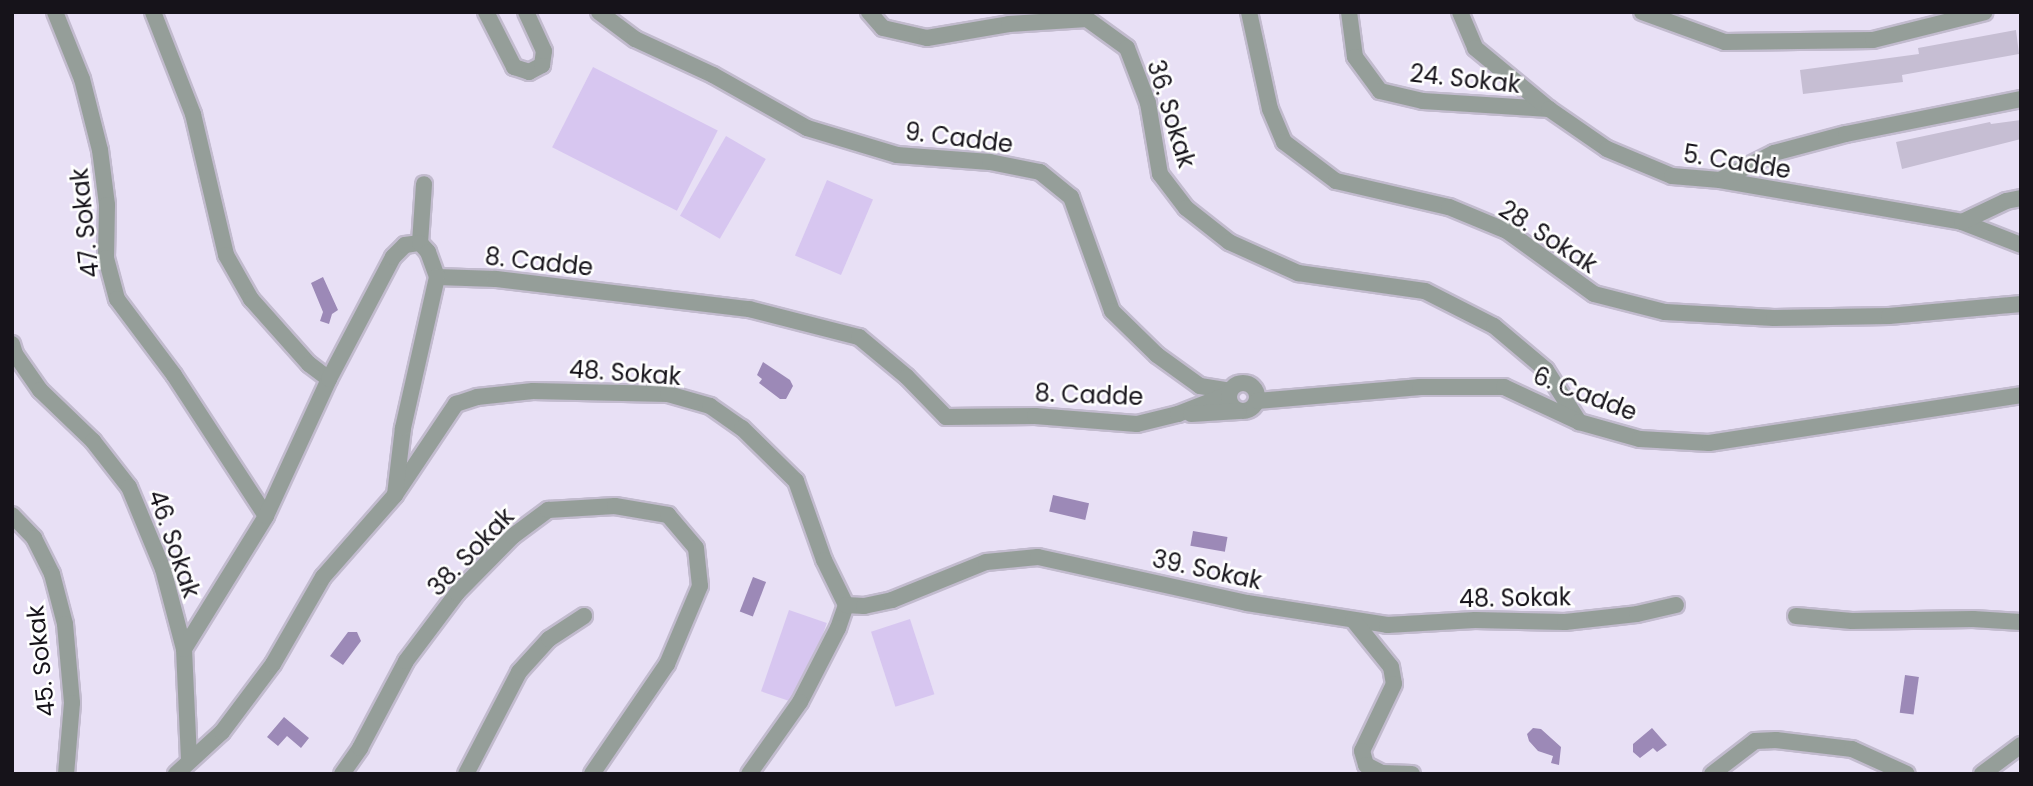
<!DOCTYPE html>
<style>
body{margin:0}
#map{position:relative;width:2033px;height:786px;overflow:hidden;background:#e8e0f5;font-family:Poppins,sans-serif}
div>[style]{position:absolute}
[style*='--x']{left:calc(var(--x)*1px);top:calc(var(--y)*1px);width:calc(var(--w)*1px);rotate:calc(var(--a)*1deg)}
.green>*{inset:0;background:#d7c6f0;transform-origin:0 0}
.water>*{inset:0;background:#9c89b7;transform-origin:0 0}
.building>*{inset:0;background:#c6bed3}
.roads{filter:drop-shadow(2px 0 #c2bbce) drop-shadow(-2px 0 #c2bbce) drop-shadow(0 2px #c2bbce) drop-shadow(0 -2px #c2bbce)}
.minor>*{height:16px;margin:-8px;padding:0 8px;transform-origin:8px;border-radius:8px;background:#959e99}
.minor>.ring{margin:-8px;padding:0;box-sizing:content-box;background:none;border:16px solid #959e99;border-radius:50%}
span{translate:-50% -50%;white-space:nowrap;text-align:center;line-height:1.15;-webkit-text-stroke:5px #fff;paint-order:stroke}
.street-label{font-size:24px;color:#16131a}
.frame{position:absolute;inset:0;border:14px solid #16131a;pointer-events:none}
</style>
<div id="map">
<div class="green">
<div style="left:593px;top:67px;width:140px;height:90px;rotate:27deg"></div>
<div style="left:726px;top:136px;width:46px;height:92px;rotate:30deg"></div>
<div style="left:827px;top:180px;width:50px;height:82px;rotate:23deg"></div>
<div style="left:789px;top:610px;width:40px;height:86px;rotate:19deg"></div>
<div style="left:910px;top:619px;width:79px;height:41px;rotate:72deg"></div>
</div>
<div class="water">
<div style="clip-path:polygon(323px 277px,338px 310px,332px 314px,329px 324px,320px 321px,323px 312px,311px 283px)"></div>
<div style="clip-path:polygon(763px 362px,790px 380px,793px 386px,786px 399px,780px 399px,759px 383px,762px 379px,757px 375px)"></div>
<div style="left:1053px;top:495px;width:37px;height:17px;rotate:13deg"></div>
<div style="left:1193px;top:531px;width:35px;height:15px;rotate:10deg"></div>
<div style="left:753px;top:577px;width:14px;height:37px;rotate:21deg"></div>
<div style="clip-path:polygon(348px 632px,357px 632px,361px 641px,343px 665px,330px 656px)"></div>
<div style="left:1905px;top:675px;width:14px;height:38px;rotate:8deg"></div>
<div style="clip-path:polygon(284px 717px,309px 738px,301px 748px,287px 736px,278px 746px,267px 737px)"></div>
<div style="clip-path:polygon(1533px 728px,1541px 729px,1561px 747px,1559px 765px,1551px 763px,1553px 756px,1538px 751px,1529px 741px,1527px 734px)"></div>
<div style="clip-path:polygon(1652px 728px,1667px 745px,1657px 752px,1653px 748px,1640px 758px,1633px 752px,1633px 744px)"></div>
</div>
<div class="building">
<div style="clip-path:polygon(2016px 30px,2019px 54px,1902px 75px,1903px 82px,1803px 94px,1800px 70px,1919px 54px,1918px 48px)"></div>
<div style="clip-path:polygon(2021px 120px,2021px 139px,1902px 169px,1896px 142px,1990px 122px,1991px 124px)"></div>
</div>
<div class="roads">
<div class="minor">
<div style="--x:55;--y:12;--w:72;--a:68.1"></div>
<div style="--x:82;--y:79;--w:73;--a:75.8"></div>
<div style="--x:100;--y:150;--w:55;--a:82.7"></div>
<div style="--x:107;--y:205;--w:53;--a:91.1"></div>
<div style="--x:106;--y:258;--w:42;--a:75"></div>
<div style="--x:117;--y:299;--w:95;--a:53.1"></div>
<div style="--x:174;--y:375;--w:168;--a:56.9"></div>
<div style="--x:153;--y:12;--w:110;--a:68.6"></div>
<div style="--x:193;--y:114;--w:145;--a:76.8"></div>
<div style="--x:226;--y:255;--w:51;--a:60.4"></div>
<div style="--x:251;--y:299;--w:87;--a:48.3"></div>
<div style="--x:309;--y:364;--w:25;--a:37"></div>
<div style="--x:486;--y:12;--w:62;--a:63"></div>
<div style="--x:514;--y:67;--w:16;--a:18"></div>
<div style="--x:529;--y:72;--w:15;--a:-28"></div>
<div style="--x:542;--y:65;--w:14;--a:-82"></div>
<div style="--x:544;--y:51;--w:43;--a:-114.8"></div>
<div style="--x:599;--y:12;--w:45;--a:36.9"></div>
<div style="--x:635;--y:39;--w:86;--a:24.8"></div>
<div style="--x:713;--y:75;--w:108;--a:29.4"></div>
<div style="--x:807;--y:128;--w:94;--a:16.7"></div>
<div style="--x:897;--y:155;--w:93;--a:4.3"></div>
<div style="--x:990;--y:162;--w:51;--a:11.3"></div>
<div style="--x:1040;--y:172;--w:40;--a:39"></div>
<div style="--x:1071;--y:197;--w:121;--a:70.2"></div>
<div style="--x:1112;--y:311;--w:63;--a:44.4"></div>
<div style="--x:1157;--y:355;--w:53;--a:35.8"></div>
<div style="--x:1200;--y:386;--w:30;--a:9"></div>
<div style="--x:869;--y:12;--w:21;--a:49"></div>
<div style="--x:883;--y:28;--w:45;--a:12.8"></div>
<div style="--x:927;--y:38;--w:83;--a:-9.7"></div>
<div style="--x:1009;--y:24;--w:78;--a:-3.7"></div>
<div style="--x:1087;--y:19;--w:49;--a:35.9"></div>
<div style="--x:1127;--y:48;--w:59;--a:69.1"></div>
<div style="--x:1148;--y:103;--w:72;--a:80.4"></div>
<div style="--x:1160;--y:174;--w:43;--a:52.6"></div>
<div style="--x:1186;--y:208;--w:55;--a:38.3"></div>
<div style="--x:1229;--y:242;--w:76;--a:24.2"></div>
<div style="--x:1298;--y:273;--w:128;--a:8.1"></div>
<div style="--x:1425;--y:291;--w:77;--a:26.9"></div>
<div style="--x:1494;--y:326;--w:68;--a:40.2"></div>
<div style="--x:1546;--y:370;--w:62;--a:57.6"></div>
<div style="--x:1249;--y:12;--w:99;--a:77.8"></div>
<div style="--x:1270;--y:109;--w:36;--a:67"></div>
<div style="--x:1284;--y:142;--w:65;--a:36.9"></div>
<div style="--x:1336;--y:181;--w:116;--a:13"></div>
<div style="--x:1449;--y:207;--w:63;--a:22.5"></div>
<div style="--x:1507;--y:231;--w:107;--a:35.9"></div>
<div style="--x:1594;--y:294;--w:73;--a:14.2"></div>
<div style="--x:1665;--y:312;--w:109;--a:3.2"></div>
<div style="--x:1774;--y:318;--w:115;--a:-1"></div>
<div style="--x:1889;--y:316;--w:133;--a:-5.2"></div>
<div style="--x:1349;--y:12;--w:45;--a:82.4"></div>
<div style="--x:1355;--y:57;--w:42;--a:53.7"></div>
<div style="--x:1380;--y:91;--w:44;--a:13.1"></div>
<div style="--x:1423;--y:101;--w:126;--a:3.6"></div>
<div style="--x:1460;--y:12;--w:39;--a:67"></div>
<div style="--x:1475;--y:48;--w:96;--a:39.5"></div>
<div style="--x:1549;--y:109;--w:70;--a:34.6"></div>
<div style="--x:1607;--y:149;--w:70;--a:22.6"></div>
<div style="--x:1672;--y:176;--w:48;--a:4.8"></div>
<div style="--x:1720;--y:180;--w:246;--a:9.8"></div>
<div style="--x:1962;--y:222;--w:63;--a:21.3"></div>
<div style="--x:1642;--y:12;--w:88;--a:19.9"></div>
<div style="--x:1725;--y:42;--w:148;--a:-0.8"></div>
<div style="--x:1873;--y:40;--w:115;--a:-14"></div>
<div style="--x:1720;--y:180;--w:60;--a:-26.6"></div>
<div style="--x:1774;--y:153;--w:74;--a:-14.8"></div>
<div style="--x:1846;--y:134;--w:178;--a:-11.3"></div>
<div style="--x:1962;--y:222;--w:49;--a:-25.5"></div>
<div style="--x:2006;--y:201;--w:15;--a:-11"></div>
<div style="--x:420;--y:243;--w:59;--a:-86.1"></div>
<div style="--x:437;--y:277;--w:59;--a:1.9"></div>
<div style="--x:496;--y:279;--w:255;--a:6.8"></div>
<div style="--x:749;--y:309;--w:114;--a:14.3"></div>
<div style="--x:859;--y:337;--w:62;--a:39.8"></div>
<div style="--x:907;--y:377;--w:56;--a:45.7"></div>
<div style="--x:946;--y:417;--w:89;--a:-0.6"></div>
<div style="--x:1035;--y:416;--w:102;--a:4.5"></div>
<div style="--x:1137;--y:424;--w:42;--a:-13.7"></div>
<div style="--x:1178;--y:414;--w:55;--a:-21.4"></div>
<div style="--x:12;--y:344;--w:10;--a:73"></div>
<div style="--x:15;--y:354;--w:44;--a:55.2"></div>
<div style="--x:40;--y:390;--w:74;--a:43.9"></div>
<div style="--x:93;--y:441;--w:58;--a:52"></div>
<div style="--x:129;--y:487;--w:89;--a:67.5"></div>
<div style="--x:163;--y:569;--w:83;--a:75.3"></div>
<div style="--x:184;--y:649;--w:112;--a:87.4"></div>
<div class="ring" style="left:1229px;top:383px;width:12px;height:12px"></div>
<div style="--x:1257;--y:401;--w:164;--a:-4.9"></div>
<div style="--x:1420;--y:387;--w:84;--a:0"></div>
<div style="--x:1504;--y:387;--w:83;--a:25"></div>
<div style="--x:1579;--y:422;--w:63;--a:15.6"></div>
<div style="--x:1640;--y:439;--w:69;--a:3.3"></div>
<div style="--x:1709;--y:443;--w:316;--a:-8.7"></div>
<div style="--x:1191;--y:414;--w:48;--a:-3.6"></div>
<div style="--x:395;--y:495;--w:110;--a:-56.2"></div>
<div style="--x:456;--y:404;--w:22;--a:-18"></div>
<div style="--x:477;--y:397;--w:56;--a:-6.1"></div>
<div style="--x:533;--y:391;--w:135;--a:1.3"></div>
<div style="--x:668;--y:394;--w:44;--a:15.9"></div>
<div style="--x:710;--y:406;--w:39;--a:35"></div>
<div style="--x:742;--y:428;--w:76;--a:44.5"></div>
<div style="--x:796;--y:481;--w:84;--a:70.5"></div>
<div style="--x:824;--y:560;--w:50;--a:63.9"></div>
<div style="--x:846;--y:605;--w:24;--a:109"></div>
<div style="--x:838;--y:628;--w:83;--a:117.2"></div>
<div style="--x:800;--y:702;--w:88;--a:125.3"></div>
<div style="--x:12;--y:515;--w:32;--a:46"></div>
<div style="--x:34;--y:538;--w:40;--a:63.4"></div>
<div style="--x:52;--y:574;--w:52;--a:75.4"></div>
<div style="--x:65;--y:624;--w:79;--a:84.9"></div>
<div style="--x:72;--y:703;--w:71;--a:94.8"></div>
<div style="--x:846;--y:605;--w:18;--a:3"></div>
<div style="--x:864;--y:606;--w:29;--a:-12"></div>
<div style="--x:892;--y:600;--w:101;--a:-22"></div>
<div style="--x:986;--y:562;--w:52;--a:-5.5"></div>
<div style="--x:1038;--y:557;--w:214;--a:12.4"></div>
<div style="--x:1247;--y:603;--w:142;--a:8.9"></div>
<div style="--x:1387;--y:625;--w:88;--a:-3.3"></div>
<div style="--x:1475;--y:620;--w:90;--a:1.3"></div>
<div style="--x:1565;--y:622;--w:72;--a:-6.3"></div>
<div style="--x:1637;--y:614;--w:40;--a:-13"></div>
<div style="--x:1796;--y:616;--w:56;--a:5.1"></div>
<div style="--x:1852;--y:621;--w:121;--a:-0.9"></div>
<div style="--x:1973;--y:619;--w:48;--a:3.6"></div>
<div style="--x:1353;--y:620;--w:60;--a:51"></div>
<div style="--x:1391;--y:667;--w:17;--a:80"></div>
<div style="--x:1394;--y:684;--w:74;--a:115.5"></div>
<div style="--x:1362;--y:751;--w:15;--a:74"></div>
<div style="--x:1366;--y:765;--w:18;--a:27"></div>
<div style="--x:1382;--y:773;--w:30;--a:2"></div>
<div style="--x:184;--y:649;--w:156;--a:-58.3"></div>
<div style="--x:266;--y:516;--w:151;--a:-65.3"></div>
<div style="--x:329;--y:379;--w:138;--a:-62.3"></div>
<div style="--x:393;--y:257;--w:17;--a:-45"></div>
<div style="--x:405;--y:245;--w:15;--a:-8"></div>
<div style="--x:420;--y:243;--w:12;--a:48"></div>
<div style="--x:428;--y:252;--w:27;--a:70"></div>
<div style="--x:176;--y:774;--w:62;--a:-42.4"></div>
<div style="--x:222;--y:732;--w:85;--a:-53.1"></div>
<div style="--x:273;--y:664;--w:100;--a:-60.1"></div>
<div style="--x:323;--y:577;--w:109;--a:-48.7"></div>
<div style="--x:395;--y:495;--w:67;--a:-83.2"></div>
<div style="--x:403;--y:428;--w:155;--a:-77.3"></div>
<div style="--x:342;--y:774;--w:32;--a:-55"></div>
<div style="--x:360;--y:748;--w:98;--a:-62.1"></div>
<div style="--x:406;--y:661;--w:85;--a:-53.1"></div>
<div style="--x:457;--y:593;--w:80;--a:-45.5"></div>
<div style="--x:513;--y:536;--w:44;--a:-36.6"></div>
<div style="--x:548;--y:510;--w:67;--a:-3.4"></div>
<div style="--x:615;--y:506;--w:54;--a:9.6"></div>
<div style="--x:668;--y:515;--w:43;--a:49.7"></div>
<div style="--x:696;--y:548;--w:38;--a:84"></div>
<div style="--x:700;--y:586;--w:85;--a:112.9"></div>
<div style="--x:667;--y:664;--w:133;--a:124.3"></div>
<div style="--x:466;--y:774;--w:115;--a:-62.5"></div>
<div style="--x:519;--y:672;--w:45;--a:-47.7"></div>
<div style="--x:549;--y:639;--w:42;--a:-33.3"></div>
<div style="--x:1712;--y:774;--w:54;--a:-37.5"></div>
<div style="--x:1755;--y:741;--w:21;--a:-3"></div>
<div style="--x:1776;--y:740;--w:77;--a:6.8"></div>
<div style="--x:1852;--y:749;--w:60;--a:24.4"></div>
<div style="--x:1982;--y:774;--w:49;--a:-36.6"></div>
</div>
</div>
<div class="street-label">
<span style="left:1465px;top:79px;rotate:6deg">24. Sokak</span>
<span style="left:1171px;top:114px;rotate:73deg">36. Sokak</span>
<span style="left:959px;top:138px;rotate:7deg">9. Cadde</span>
<span style="left:1737px;top:162px;rotate:9deg">5. Cadde</span>
<span style="left:85px;top:223px;rotate:-96deg">47. Sokak</span>
<span style="left:1548px;top:237px;rotate:33deg">28. Sokak</span>
<span style="left:539px;top:262px;rotate:6deg">8. Cadde</span>
<span style="left:625px;top:373px;rotate:4deg">48. Sokak</span>
<span style="left:1585px;top:394px;rotate:21deg">6. Cadde</span>
<span style="left:1089px;top:395px;rotate:2deg">8. Cadde</span>
<span style="left:174px;top:544px;rotate:71deg">46. Sokak</span>
<span style="left:471px;top:552px;rotate:-46deg">38. Sokak</span>
<span style="left:1207px;top:570px;rotate:12deg">39. Sokak</span>
<span style="left:1515px;top:598px;rotate:-1deg">48. Sokak</span>
<span style="left:41px;top:661px;rotate:-96deg">45. Sokak</span>
</div>
<div class="frame"></div>
</div>
